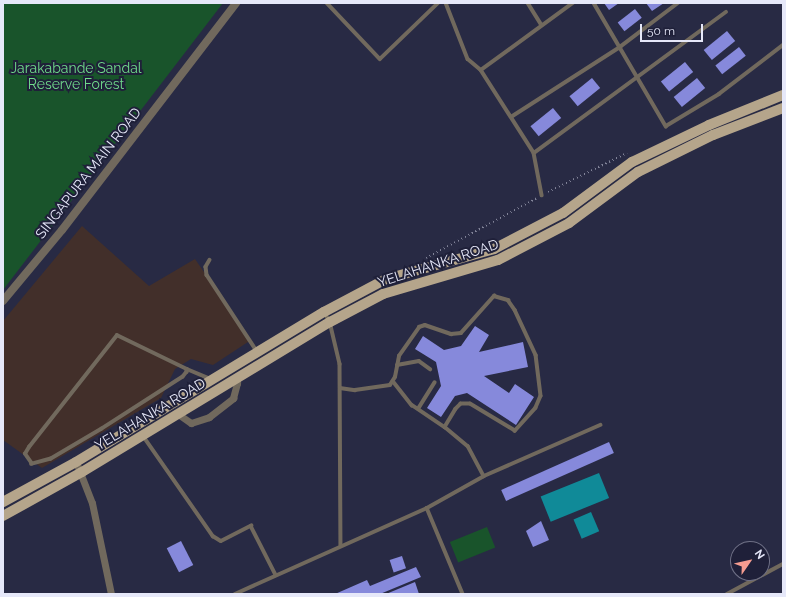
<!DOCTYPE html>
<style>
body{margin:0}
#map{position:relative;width:786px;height:597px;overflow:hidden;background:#282a44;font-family:Raleway,sans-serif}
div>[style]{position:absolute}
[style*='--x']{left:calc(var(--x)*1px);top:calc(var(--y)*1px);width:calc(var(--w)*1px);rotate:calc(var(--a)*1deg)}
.education>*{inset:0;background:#422f2a}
.green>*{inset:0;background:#19542b;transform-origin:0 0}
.water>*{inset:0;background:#108a98;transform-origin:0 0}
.building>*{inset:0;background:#8689db;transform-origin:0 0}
.path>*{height:1.5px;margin-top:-0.75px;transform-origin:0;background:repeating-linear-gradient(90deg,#828499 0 1px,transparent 0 4px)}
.service>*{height:3.5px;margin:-1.75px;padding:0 1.75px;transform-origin:1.75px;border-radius:1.75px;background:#71695d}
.minor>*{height:7px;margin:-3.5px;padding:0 3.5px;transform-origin:3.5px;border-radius:3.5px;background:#71695d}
.tertiary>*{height:8px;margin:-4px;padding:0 4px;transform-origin:4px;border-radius:4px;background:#71695d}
.primary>*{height:10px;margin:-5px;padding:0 5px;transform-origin:5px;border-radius:5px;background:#b5a58b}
span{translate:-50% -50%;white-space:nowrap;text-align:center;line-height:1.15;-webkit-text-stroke:4px #1f2039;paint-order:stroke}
.park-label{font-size:14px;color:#70db8b}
.street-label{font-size:14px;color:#e6e8f9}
.frame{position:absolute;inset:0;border:4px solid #e6e8f9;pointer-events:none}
.north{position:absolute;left:730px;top:541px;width:40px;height:40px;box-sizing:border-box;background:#1f2039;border:1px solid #6f7086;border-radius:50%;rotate:56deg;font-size:11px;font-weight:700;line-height:16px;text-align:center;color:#e6e8f9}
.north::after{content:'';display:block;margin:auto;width:14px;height:18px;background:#f59c90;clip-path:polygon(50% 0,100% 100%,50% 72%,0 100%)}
.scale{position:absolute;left:640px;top:24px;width:63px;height:18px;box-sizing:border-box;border:2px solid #e6e8f9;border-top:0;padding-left:5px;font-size:12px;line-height:14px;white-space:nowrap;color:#e6e8f9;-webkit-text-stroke:3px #1f2039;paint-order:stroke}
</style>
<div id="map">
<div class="education">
<div style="clip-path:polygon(82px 226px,149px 286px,195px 259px,251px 340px,213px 365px,191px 359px,175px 369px,161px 398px,42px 468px,3px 440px,3px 321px)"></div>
</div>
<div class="green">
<div style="clip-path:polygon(3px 3px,223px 3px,3px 290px)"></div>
<div style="left:487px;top:527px;width:22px;height:40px;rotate:68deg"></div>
</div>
<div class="water">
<div style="left:599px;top:473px;width:27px;height:63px;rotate:68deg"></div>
<div style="left:591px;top:512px;width:21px;height:19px;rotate:67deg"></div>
</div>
<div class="building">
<div style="clip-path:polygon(604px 3px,619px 3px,609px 10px)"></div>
<div style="clip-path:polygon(646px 3px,664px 3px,652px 11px)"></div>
<div style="left:635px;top:9px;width:11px;height:22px;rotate:52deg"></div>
<div style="left:727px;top:31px;width:13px;height:30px;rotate:51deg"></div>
<div style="left:739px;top:47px;width:11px;height:30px;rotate:52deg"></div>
<div style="left:685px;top:62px;width:13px;height:31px;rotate:51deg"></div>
<div style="left:592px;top:78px;width:13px;height:29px;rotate:51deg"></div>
<div style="left:697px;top:78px;width:13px;height:30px;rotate:51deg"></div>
<div style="left:553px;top:108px;width:13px;height:29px;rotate:51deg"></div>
<div style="clip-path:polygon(475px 326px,489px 335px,479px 352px,523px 342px,528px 367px,484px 376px,509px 393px,515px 384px,534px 397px,516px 425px,467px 393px,455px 396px,441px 417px,427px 408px,441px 386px,436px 362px,415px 349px,423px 336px,444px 350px,461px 346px)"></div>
<div style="left:609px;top:442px;width:12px;height:118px;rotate:66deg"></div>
<div style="clip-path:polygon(541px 521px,549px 540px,533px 547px,526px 531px)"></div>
<div style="left:181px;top:541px;width:27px;height:16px;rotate:63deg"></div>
<div style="left:402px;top:556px;width:13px;height:13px;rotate:72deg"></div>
<div style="clip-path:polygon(416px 567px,421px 577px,380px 594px,335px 594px,367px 580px,370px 586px)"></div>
<div style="clip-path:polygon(415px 582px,419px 594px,386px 594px)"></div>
</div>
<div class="path">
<div style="--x:548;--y:192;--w:88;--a:-26.3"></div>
<div style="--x:426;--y:258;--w:126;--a:-28.4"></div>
</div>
<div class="service">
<div style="--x:327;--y:3;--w:77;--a:46.6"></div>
<div style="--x:380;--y:59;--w:81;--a:-44"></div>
<div style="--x:446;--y:3;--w:60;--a:68.6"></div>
<div style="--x:468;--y:59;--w:17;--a:40"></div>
<div style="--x:481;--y:70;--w:98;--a:57.4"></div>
<div style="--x:534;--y:153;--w:43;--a:79.2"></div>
<div style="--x:528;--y:3;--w:26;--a:58"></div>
<div style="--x:594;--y:3;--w:143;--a:59.7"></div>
<div style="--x:666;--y:126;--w:62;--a:-31.1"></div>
<div style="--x:719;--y:94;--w:81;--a:-37.4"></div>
<div style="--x:481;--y:70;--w:114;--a:-36.1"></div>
<div style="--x:511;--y:117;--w:130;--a:-32.7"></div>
<div style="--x:620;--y:47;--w:73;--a:-37.2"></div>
<div style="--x:534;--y:153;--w:238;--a:-36.3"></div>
<div style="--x:210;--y:260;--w:8;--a:120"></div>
<div style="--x:206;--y:267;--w:8;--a:83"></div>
<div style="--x:207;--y:275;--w:91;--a:56.7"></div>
<div style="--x:325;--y:313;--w:10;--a:61"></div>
<div style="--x:330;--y:322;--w:43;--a:76.6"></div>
<div style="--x:340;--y:364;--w:181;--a:89.7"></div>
<div style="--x:117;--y:335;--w:78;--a:25.9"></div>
<div style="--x:187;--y:369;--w:3;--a:90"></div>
<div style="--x:187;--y:372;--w:6;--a:129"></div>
<div style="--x:183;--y:377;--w:96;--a:147.3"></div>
<div style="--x:102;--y:429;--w:59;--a:149.5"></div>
<div style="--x:51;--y:459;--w:20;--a:165"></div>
<div style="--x:32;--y:464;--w:12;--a:-125"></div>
<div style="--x:25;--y:454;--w:8;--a:-60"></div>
<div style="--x:29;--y:447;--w:142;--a:-51.8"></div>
<div style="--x:397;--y:365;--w:22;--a:-10"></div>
<div style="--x:419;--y:361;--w:14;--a:36"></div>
<div style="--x:187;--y:369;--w:25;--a:23"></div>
<div style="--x:393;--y:381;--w:31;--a:52"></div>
<div style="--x:412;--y:405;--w:40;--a:34"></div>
<div style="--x:340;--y:388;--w:15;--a:8"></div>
<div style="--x:355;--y:390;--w:35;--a:-8"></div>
<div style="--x:390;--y:385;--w:9;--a:-58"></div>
<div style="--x:395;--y:377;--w:21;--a:-79"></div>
<div style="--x:399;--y:356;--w:35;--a:-55"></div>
<div style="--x:419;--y:327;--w:6;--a:-18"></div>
<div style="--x:425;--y:325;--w:28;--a:19"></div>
<div style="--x:451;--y:334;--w:10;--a:-6"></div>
<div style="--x:461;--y:333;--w:50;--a:-48.3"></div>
<div style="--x:494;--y:296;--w:15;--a:16"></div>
<div style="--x:508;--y:300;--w:12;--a:55"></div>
<div style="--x:515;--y:310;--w:50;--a:65"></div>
<div style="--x:536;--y:355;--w:41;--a:83"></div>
<div style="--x:541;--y:396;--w:13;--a:113"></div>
<div style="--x:536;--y:408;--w:31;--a:132"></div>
<div style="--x:515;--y:431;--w:52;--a:-149"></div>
<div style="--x:470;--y:404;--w:9;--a:180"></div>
<div style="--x:461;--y:404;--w:7;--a:135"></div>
<div style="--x:456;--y:409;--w:21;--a:121"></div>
<div style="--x:445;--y:427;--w:30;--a:40"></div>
<div style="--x:468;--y:446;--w:34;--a:62"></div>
<div style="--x:418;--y:409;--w:31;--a:-58"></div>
<div style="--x:144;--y:437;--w:121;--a:55.1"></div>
<div style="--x:213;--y:536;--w:9;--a:32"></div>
<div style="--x:221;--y:541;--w:34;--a:-27"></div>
<div style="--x:251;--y:526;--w:55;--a:63"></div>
<div style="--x:427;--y:508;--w:93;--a:67.3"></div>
<div style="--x:235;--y:594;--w:210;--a:-24.1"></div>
<div style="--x:427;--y:508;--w:65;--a:-29.3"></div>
<div style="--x:484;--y:476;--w:127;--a:-23.7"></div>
<div style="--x:727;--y:594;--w:64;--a:-28.2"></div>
</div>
<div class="minor">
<div style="--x:178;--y:414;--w:16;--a:35"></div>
<div style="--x:191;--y:423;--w:19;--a:-18"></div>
<div style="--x:209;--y:417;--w:31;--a:-38"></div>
<div style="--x:233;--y:398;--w:16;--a:-75"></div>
<div style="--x:237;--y:383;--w:4;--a:-104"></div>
<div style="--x:76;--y:462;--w:44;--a:68.7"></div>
<div style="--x:92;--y:503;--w:93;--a:78.2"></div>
</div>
<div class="tertiary">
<div style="--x:3;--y:301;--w:92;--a:-50.3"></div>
<div style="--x:62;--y:230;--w:286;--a:-52.5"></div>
</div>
<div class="primary">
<div style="--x:3;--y:502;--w:83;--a:-28.7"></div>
<div style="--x:76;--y:462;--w:290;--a:-31.2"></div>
<div style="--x:324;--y:312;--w:70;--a:-28"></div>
<div style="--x:386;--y:279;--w:112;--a:-15.5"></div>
<div style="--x:494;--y:249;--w:78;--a:-27.6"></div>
<div style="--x:563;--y:213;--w:86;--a:-36.5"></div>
<div style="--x:632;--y:162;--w:85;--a:-25.7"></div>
<div style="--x:709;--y:125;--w:80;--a:-22.1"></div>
<div style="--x:3;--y:516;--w:90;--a:-29.1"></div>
<div style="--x:82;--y:472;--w:290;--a:-31.2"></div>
<div style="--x:330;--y:322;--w:60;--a:-27.8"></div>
<div style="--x:383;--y:294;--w:120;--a:-16.5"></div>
<div style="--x:498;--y:260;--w:80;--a:-27.5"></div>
<div style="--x:569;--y:223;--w:86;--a:-36.5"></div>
<div style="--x:638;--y:172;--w:84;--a:-26.3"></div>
<div style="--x:713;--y:135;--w:75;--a:-21.1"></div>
</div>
<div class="park-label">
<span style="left:76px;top:76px">Jarakabande Sandal<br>Reserve Forest</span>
</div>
<div class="street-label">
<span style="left:88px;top:173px;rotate:-52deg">SINGAPURA MAIN ROAD</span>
<span style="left:438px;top:263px;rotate:-18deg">YELAHANKA ROAD</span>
<span style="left:150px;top:414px;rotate:-31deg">YELAHANKA ROAD</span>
</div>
<div class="frame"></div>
<div class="north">N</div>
<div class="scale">50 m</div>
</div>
